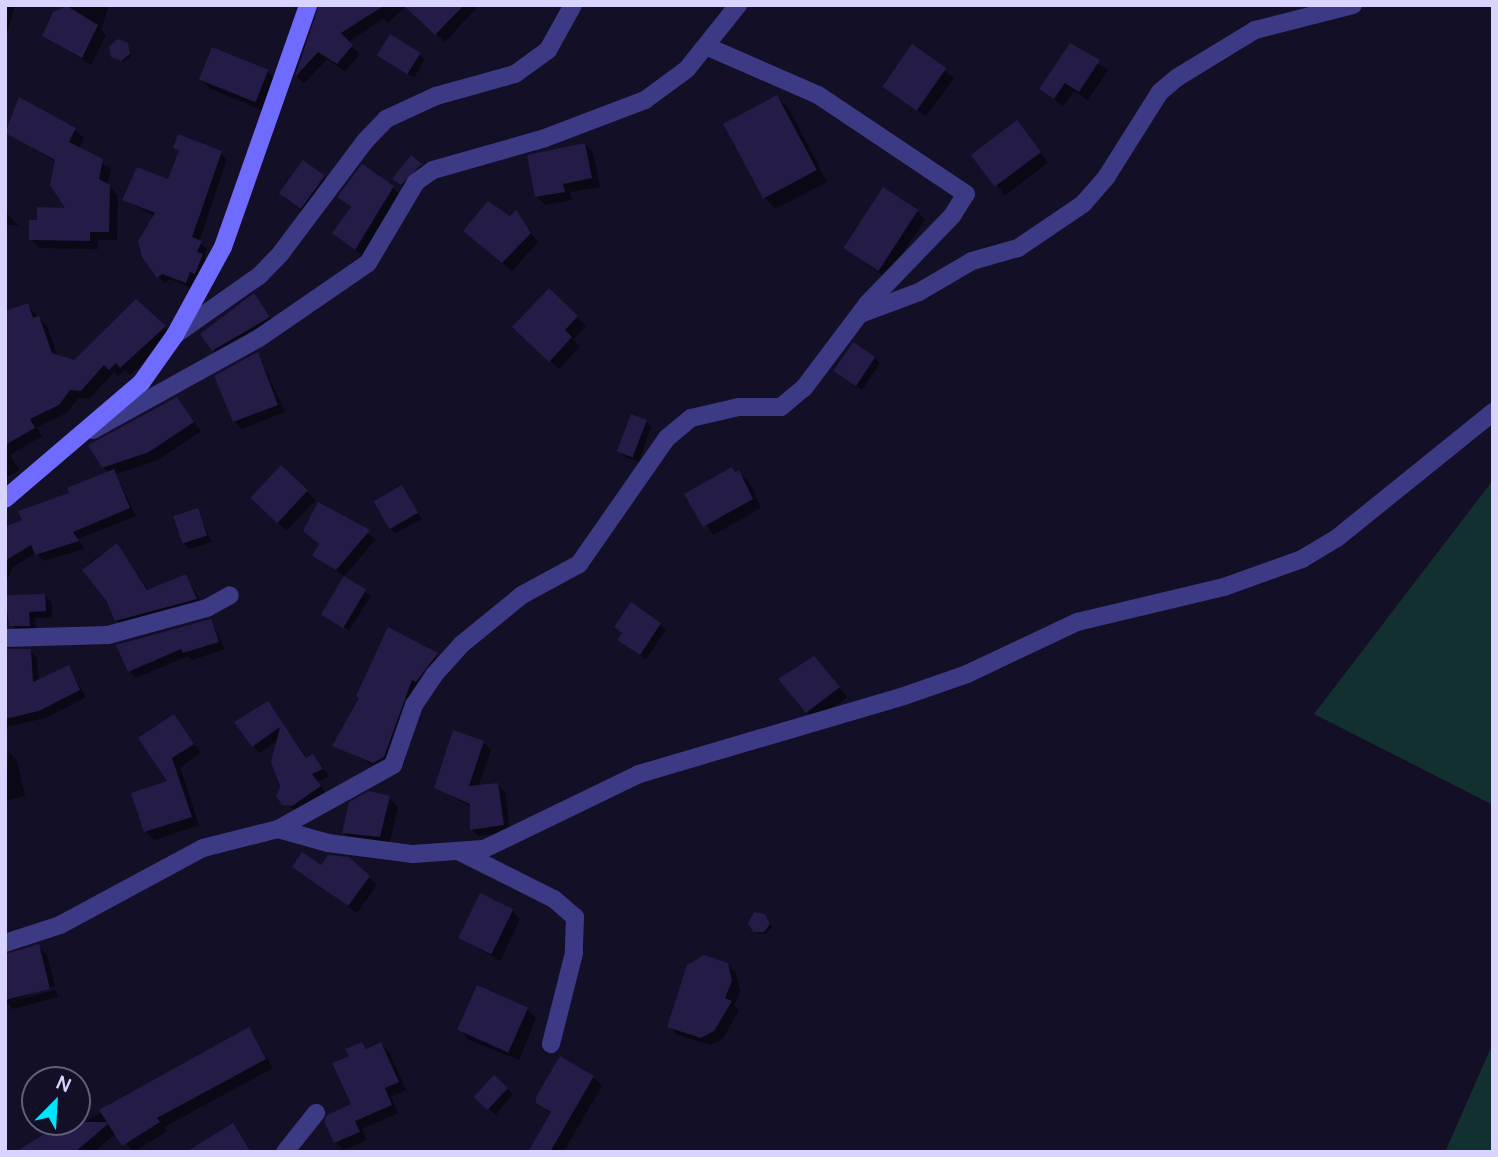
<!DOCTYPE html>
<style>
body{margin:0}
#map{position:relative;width:1498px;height:1157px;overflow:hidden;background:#130f26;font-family:Manrope,sans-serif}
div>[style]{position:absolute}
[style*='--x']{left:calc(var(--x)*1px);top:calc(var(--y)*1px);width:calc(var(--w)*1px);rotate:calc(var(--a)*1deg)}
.green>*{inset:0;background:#12302f}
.shadow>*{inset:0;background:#0007;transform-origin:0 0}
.building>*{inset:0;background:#241b47;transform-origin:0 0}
.street>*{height:18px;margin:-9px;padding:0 9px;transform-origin:9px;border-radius:9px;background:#3d3a85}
.secondary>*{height:18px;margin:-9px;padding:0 9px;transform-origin:9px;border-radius:9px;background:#6f6bff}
span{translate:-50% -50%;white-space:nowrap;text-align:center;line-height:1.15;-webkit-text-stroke:5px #130f26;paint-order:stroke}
.frame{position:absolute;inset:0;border:7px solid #d9d4ff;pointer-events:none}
.north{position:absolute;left:21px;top:1066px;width:70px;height:70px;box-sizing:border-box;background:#130f26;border:2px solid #625e7d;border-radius:50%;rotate:24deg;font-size:19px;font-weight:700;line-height:28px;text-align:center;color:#d9d4ff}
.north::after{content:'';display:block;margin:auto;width:24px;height:32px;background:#00e5ff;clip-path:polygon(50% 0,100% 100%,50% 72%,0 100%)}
</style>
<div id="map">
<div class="green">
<div style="clip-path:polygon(1493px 480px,1493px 805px,1314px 714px)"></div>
<div style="clip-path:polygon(1493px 1043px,1493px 1152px,1445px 1152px)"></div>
</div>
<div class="shadow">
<div style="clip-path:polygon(5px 5px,15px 5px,8px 30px,5px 29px)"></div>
<div style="clip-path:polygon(73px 5px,109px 5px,101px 30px,106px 35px,91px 65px,44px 36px,54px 13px)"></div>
<div style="clip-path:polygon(320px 5px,479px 5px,445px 42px,406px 6px,388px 23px,384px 18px,348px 42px,360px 54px,345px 71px,327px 59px,304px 84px,297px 77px)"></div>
<div style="clip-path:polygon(127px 45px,131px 56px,124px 62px,112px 56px)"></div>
<div style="left:912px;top:46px;width:53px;height:48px;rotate:37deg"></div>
<div style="clip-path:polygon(1071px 46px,1108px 70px,1088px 100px,1074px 91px,1063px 106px,1042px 89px)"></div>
<div style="clip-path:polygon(419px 54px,425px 59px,414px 78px,379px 55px)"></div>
<div style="clip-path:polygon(268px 72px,277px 80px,264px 111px,209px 88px,201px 79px)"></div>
<div style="clip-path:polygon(777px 97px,789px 109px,827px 182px,775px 209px,764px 197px)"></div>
<div style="clip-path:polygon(20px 99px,75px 130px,84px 138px,78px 149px,111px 169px,107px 185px,118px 195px,117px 240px,98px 240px,98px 249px,39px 248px,31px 239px,38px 222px,68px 209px,57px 163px,5px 131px)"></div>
<div style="left:1017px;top:123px;width:50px;height:54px;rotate:52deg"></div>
<div style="clip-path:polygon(585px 144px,593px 153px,600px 187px,570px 192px,572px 200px,545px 205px,536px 196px)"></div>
<div style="clip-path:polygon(175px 147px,221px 153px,227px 159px,199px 242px,207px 249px,204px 258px,209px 263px,202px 280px,196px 277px,192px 288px,170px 279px,165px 283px,159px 277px,144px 256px,155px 216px,124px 200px,169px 181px,180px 152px)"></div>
<div style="clip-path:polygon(411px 157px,426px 170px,407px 190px,400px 184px)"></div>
<div style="clip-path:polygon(324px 177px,329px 182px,306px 214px,285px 198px)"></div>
<div style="clip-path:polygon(392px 187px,400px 195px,363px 256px,342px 240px,352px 209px,339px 197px)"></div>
<div style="clip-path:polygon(5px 211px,19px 226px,5px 224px)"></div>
<div style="clip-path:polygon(917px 211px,925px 220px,886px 278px,845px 248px)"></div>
<div style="clip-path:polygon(516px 213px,538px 242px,512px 271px,474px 239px)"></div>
<div style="clip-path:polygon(549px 291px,586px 326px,573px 340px,580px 346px,559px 369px,515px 327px)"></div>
<div style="clip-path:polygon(254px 295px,277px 326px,222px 359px,213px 350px)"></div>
<div style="clip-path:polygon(137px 301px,173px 335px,130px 375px,125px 370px,118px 377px,114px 372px,89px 399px,78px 398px,67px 413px,37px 427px,42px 436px,10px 455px,19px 470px,5px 478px,5px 314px,27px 305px,47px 326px,58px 357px,75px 362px)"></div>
<div style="clip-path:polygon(258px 354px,285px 412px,242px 429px,234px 421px)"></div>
<div style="clip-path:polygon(874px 358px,880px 363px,862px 390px,834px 370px)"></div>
<div style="clip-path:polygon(177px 399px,201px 431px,158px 460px,116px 474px,136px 516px,78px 539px,84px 549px,44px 561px,36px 553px,13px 567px,5px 584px,5px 529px,109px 473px,103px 467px)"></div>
<div style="clip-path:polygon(646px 421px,651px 427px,639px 462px,625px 457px,620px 452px)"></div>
<div style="left:281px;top:468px;width:47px;height:42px;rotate:43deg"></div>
<div style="clip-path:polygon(732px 469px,748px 480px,761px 508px,713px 535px,686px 494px)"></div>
<div style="clip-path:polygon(402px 487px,422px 519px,395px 533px,390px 528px)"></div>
<div style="clip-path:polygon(319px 504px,376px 539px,344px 576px,314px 556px,321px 545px)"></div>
<div style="clip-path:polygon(197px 510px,212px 542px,189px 549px,184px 544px)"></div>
<div style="clip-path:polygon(117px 545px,149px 591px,186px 576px,204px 607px,125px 629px,116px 620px,91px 561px)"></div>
<div style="left:345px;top:579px;width:31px;height:41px;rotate:33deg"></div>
<div style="clip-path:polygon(45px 596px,52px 603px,52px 618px,35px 618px,36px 632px,18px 633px,10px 619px,5px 619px,5px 597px)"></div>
<div style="clip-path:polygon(631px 605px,666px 630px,646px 659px,620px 640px)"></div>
<div style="clip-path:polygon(210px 621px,225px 649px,192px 660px,188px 656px,136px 678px,129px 671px)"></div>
<div style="clip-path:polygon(388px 629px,445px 662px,382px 770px,335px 745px,361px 698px)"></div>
<div style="clip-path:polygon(5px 650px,30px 650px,37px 658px,39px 681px,68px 667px,86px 697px,46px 718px,5px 727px)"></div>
<div style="clip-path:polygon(822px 667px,847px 697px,816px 720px,807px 712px)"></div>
<div style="clip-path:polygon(268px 703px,308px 759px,313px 756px,329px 776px,318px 782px,327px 794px,301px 813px,280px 801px,278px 740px,260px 753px,253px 746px)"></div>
<div style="clip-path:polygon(174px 716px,201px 753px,180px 767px,199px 825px,154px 840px,145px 831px,170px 782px)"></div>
<div style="clip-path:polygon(483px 742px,491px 750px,478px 787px,497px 784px,505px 792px,510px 832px,479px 836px,471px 829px,472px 807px,436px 788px)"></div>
<div style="clip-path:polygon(9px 752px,17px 761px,25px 796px,5px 801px)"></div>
<div style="clip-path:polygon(389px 798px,398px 807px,389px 845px,352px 841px,344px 833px)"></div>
<div style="clip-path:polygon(348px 859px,377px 885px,357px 913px,294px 867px,322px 867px)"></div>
<div style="clip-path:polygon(512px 910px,520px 919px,500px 961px,461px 938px)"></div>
<div style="clip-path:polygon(767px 918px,772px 927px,766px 934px,757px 933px,754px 931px)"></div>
<div style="clip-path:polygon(38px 946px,47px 955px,55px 986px,8px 1002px,56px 990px,58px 997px,13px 1009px,5px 1001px,5px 954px)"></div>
<div style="clip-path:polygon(727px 964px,736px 973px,740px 991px,734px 1005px,739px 1010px,723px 1039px,710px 1045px,678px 1035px,669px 1026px)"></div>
<div style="clip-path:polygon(527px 1009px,536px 1018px,519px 1060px,469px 1040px,461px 1031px)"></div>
<div style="clip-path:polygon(249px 1030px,273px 1068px,164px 1127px,167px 1131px,134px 1152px,116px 1133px,94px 1152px,28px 1152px,67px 1122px,79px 1125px)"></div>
<div style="clip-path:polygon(362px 1044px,368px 1050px,381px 1044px,389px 1052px,406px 1090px,391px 1097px,398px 1113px,362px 1129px,367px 1140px,344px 1150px,336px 1142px,353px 1105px,351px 1057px)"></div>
<div style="clip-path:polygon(593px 1077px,602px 1086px,563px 1152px,534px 1152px,551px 1114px,537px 1102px)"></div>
<div style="left:494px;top:1078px;width:25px;height:27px;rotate:40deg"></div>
<div style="clip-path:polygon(233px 1125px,252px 1152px,194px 1152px)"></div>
</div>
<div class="building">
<div style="clip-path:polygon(319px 5px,385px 5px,341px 33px,353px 45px,337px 64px,318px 52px,295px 77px)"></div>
<div style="clip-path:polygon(403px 5px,464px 5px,435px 35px)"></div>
<div style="clip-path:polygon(67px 6px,98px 25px,82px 58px,42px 36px,53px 12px)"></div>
<div style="left:390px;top:34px;width:36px;height:25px;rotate:32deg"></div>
<div style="clip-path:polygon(118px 39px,128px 43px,130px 54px,121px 61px,111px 57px,109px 46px)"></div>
<div style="clip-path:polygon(1070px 43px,1100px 60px,1079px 92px,1065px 83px,1054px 99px,1039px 89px)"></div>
<div style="left:912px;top:44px;width:42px;height:52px;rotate:35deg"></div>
<div style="left:212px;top:47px;width:61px;height:35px;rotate:22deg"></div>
<div style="left:777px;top:95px;width:85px;height:61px;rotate:62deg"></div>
<div style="clip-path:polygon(19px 97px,76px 128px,69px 142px,103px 159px,99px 179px,110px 185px,109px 232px,90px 232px,90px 241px,29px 240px,29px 220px,37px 220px,37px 207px,65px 208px,50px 185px,55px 160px,5px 133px)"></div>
<div style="left:1017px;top:120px;width:40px;height:58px;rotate:53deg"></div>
<div style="clip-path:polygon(178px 134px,222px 151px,192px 237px,202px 241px,197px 252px,203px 254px,195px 274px,190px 272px,186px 283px,162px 274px,157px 278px,142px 257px,138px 241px,155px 213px,122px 200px,137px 167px,168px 179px,179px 150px,173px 148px)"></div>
<div style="clip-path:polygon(585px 143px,592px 178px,563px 184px,565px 192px,535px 197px,527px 155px)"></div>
<div style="clip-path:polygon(411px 155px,422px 164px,401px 185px,392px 179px)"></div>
<div style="left:303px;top:160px;width:27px;height:41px;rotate:36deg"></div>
<div style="clip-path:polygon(362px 164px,394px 186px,355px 250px,332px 233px,351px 207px,337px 197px)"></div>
<div style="left:883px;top:187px;width:42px;height:73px;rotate:33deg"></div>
<div style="clip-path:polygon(488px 201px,510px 216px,516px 210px,531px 233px,502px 263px,463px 231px)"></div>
<div style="clip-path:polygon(549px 288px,578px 316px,565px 330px,572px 337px,549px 362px,512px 327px)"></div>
<div style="clip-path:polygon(254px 293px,270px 317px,212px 351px,200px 334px)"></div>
<div style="clip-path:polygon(136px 299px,166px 326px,120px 368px,116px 363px,109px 370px,104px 365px,81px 391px,70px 390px,59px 405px,30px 419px,35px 428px,5px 445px,5px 311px,28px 303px,33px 318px,39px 316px,52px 353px,74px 360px)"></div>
<div style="left:853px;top:342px;width:27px;height:35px;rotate:34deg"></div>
<div style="clip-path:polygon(258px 352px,278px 405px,233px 422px,214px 376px)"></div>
<div style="clip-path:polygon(177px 397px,194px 422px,149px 452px,102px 468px,88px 445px)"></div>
<div style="left:631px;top:414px;width:17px;height:40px;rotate:21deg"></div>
<div style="left:281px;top:465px;width:37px;height:45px;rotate:43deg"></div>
<div style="clip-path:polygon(732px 467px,735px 472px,739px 470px,753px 499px,703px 527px,684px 494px)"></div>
<div style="clip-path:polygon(114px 469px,130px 508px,73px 532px,79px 541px,35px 555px,31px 545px,5px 561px,5px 527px,22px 520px,18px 511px,69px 493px,67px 488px)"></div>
<div style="left:402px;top:485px;width:32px;height:33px;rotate:60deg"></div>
<div style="clip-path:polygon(318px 502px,370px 530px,336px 570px,312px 556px,319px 544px,303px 531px)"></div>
<div style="left:198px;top:508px;width:29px;height:26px;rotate:72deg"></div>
<div style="clip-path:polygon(117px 543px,147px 590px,186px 574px,197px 599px,115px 621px,106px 600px,82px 570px)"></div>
<div style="left:344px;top:576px;width:26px;height:45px;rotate:31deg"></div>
<div style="clip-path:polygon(45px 594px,46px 611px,29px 612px,30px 626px,9px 626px,5px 595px)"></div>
<div style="clip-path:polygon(631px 602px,661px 623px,640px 655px,617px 640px,622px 633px,614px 627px)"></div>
<div style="clip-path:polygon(211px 619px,219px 642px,183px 653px,181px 649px,128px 672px,116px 645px)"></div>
<div style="clip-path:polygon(388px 627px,438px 653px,416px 682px,412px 680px,384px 757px,373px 763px,332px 746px,359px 698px,356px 696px)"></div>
<div style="clip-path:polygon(5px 649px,31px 649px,33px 682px,69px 665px,80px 690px,39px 711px,5px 719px)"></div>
<div style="clip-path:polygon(814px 656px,840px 687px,806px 713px,778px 679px)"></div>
<div style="clip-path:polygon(268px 701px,306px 758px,313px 754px,323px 769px,312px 774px,321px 786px,292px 806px,282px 805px,276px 796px,280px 786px,271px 762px,280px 727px,252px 747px,234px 722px)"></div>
<div style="clip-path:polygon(174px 714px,194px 744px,172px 758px,192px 817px,144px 832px,131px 793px,167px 781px,138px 738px)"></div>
<div style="clip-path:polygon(453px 730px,484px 741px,469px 786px,498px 783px,504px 825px,470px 830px,470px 804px,434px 788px)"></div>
<div style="clip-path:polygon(369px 791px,390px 796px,380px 837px,342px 833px,349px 802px)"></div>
<div style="clip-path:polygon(302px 852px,321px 865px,328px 855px,349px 857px,370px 876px,348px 906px,292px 867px)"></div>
<div style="left:480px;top:893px;width:37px;height:50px;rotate:26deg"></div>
<div style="clip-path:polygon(754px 912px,765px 914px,770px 924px,764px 932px,753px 932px,748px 923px)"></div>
<div style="clip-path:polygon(39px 944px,50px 989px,5px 1000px,5px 954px)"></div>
<div style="clip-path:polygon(704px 955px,728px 963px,732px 981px,725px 998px,732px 1001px,714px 1031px,701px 1038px,667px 1027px,687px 965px)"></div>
<div style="left:477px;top:985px;width:56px;height:49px;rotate:24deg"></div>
<div style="clip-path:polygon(249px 1027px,266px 1059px,157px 1118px,160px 1122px,122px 1146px,108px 1124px,75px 1152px,15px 1152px,64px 1122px,107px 1122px,99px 1110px)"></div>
<div style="clip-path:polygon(362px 1042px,366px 1049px,381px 1042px,399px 1082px,385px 1088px,392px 1105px,355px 1121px,360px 1132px,334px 1143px,324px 1121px,327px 1115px,351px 1104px,332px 1063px,349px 1056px,345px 1049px)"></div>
<div style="clip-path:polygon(560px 1056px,594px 1076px,550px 1152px,528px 1152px,551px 1112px,536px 1103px,536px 1097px)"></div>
<div style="left:494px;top:1075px;width:19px;height:30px;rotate:43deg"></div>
<div style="clip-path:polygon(233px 1123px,251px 1152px,186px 1152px)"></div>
</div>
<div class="street">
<div style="--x:860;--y:314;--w:63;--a:-20.4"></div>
<div style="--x:919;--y:292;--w:61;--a:-30.3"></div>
<div style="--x:972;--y:261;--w:48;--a:-15.8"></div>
<div style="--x:1018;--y:248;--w:78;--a:-34.1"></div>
<div style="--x:1083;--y:204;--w:37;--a:-49"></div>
<div style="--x:1107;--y:176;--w:99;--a:-57.8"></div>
<div style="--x:1160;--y:92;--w:23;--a:-40"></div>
<div style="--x:1178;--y:77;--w:90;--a:-31.4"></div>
<div style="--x:1255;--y:30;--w:101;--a:-14.3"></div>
<div style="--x:175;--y:335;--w:104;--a:-35.2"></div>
<div style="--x:260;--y:275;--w:30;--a:-46"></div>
<div style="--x:281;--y:253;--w:140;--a:-53.1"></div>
<div style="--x:365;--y:141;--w:30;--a:-46"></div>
<div style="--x:386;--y:119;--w:55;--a:-24.7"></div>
<div style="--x:436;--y:96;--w:82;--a:-15.6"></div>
<div style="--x:515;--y:74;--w:41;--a:-36"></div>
<div style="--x:548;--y:50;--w:51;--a:-60.9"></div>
<div style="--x:93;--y:430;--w:190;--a:-29"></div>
<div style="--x:259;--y:338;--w:132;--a:-34.5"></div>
<div style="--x:368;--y:263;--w:94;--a:-59.3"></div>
<div style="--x:416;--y:182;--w:21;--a:-35"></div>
<div style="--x:433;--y:170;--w:116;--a:-15.9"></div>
<div style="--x:545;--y:138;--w:107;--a:-20.8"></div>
<div style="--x:645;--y:100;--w:52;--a:-36.4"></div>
<div style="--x:687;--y:69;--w:82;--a:-51.4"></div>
<div style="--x:5;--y:638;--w:103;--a:-1.7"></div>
<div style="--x:108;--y:635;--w:103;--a:-15.3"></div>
<div style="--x:207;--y:608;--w:26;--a:-29"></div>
<div style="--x:278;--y:829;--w:132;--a:-29.1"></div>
<div style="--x:393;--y:765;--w:64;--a:-70.7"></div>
<div style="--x:414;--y:705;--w:36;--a:-56"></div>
<div style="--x:434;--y:675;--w:42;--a:-47.9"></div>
<div style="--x:462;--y:644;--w:77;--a:-39.2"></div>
<div style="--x:522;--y:595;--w:65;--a:-28.5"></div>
<div style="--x:579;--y:564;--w:154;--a:-55.1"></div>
<div style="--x:667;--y:438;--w:31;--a:-40"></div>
<div style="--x:691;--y:418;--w:49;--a:-12.9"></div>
<div style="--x:739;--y:407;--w:42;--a:0"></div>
<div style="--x:781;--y:407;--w:30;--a:-40"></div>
<div style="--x:804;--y:388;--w:105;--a:-53.1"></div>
<div style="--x:867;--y:304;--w:122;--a:-46"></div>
<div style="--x:952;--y:216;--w:26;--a:-58"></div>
<div style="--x:966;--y:194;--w:178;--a:-146.2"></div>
<div style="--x:818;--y:95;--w:122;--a:-156.4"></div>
<div style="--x:460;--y:852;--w:105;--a:26.6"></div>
<div style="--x:554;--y:899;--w:28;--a:41"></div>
<div style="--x:575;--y:917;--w:36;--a:92"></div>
<div style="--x:574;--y:953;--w:94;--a:104.2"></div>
<div style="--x:5;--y:943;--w:58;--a:-18.1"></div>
<div style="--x:60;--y:925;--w:162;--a:-28.3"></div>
<div style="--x:203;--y:848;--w:77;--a:-14.2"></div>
<div style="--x:278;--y:829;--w:52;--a:15.6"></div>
<div style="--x:328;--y:843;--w:86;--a:7.4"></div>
<div style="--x:413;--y:854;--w:71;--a:-4"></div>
<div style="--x:484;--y:849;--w:172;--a:-25.8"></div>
<div style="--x:639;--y:774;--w:276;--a:-16.4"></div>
<div style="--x:904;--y:696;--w:67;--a:-19.2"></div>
<div style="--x:967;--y:674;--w:122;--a:-25.3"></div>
<div style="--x:1077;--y:622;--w:151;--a:-13.4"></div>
<div style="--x:1224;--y:587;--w:83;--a:-19.7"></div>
<div style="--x:1302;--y:559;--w:41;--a:-31"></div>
<div style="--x:1337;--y:538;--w:201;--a:-38.9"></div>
<div style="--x:285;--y:1152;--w:50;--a:-51.5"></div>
</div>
<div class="secondary">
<div style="--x:5;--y:499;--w:179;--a:-40.5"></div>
<div style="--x:141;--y:383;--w:59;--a:-54.7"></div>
<div style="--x:175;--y:335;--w:100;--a:-61.4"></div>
<div style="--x:223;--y:247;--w:256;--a:-70.6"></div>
</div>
<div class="frame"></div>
<div class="north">N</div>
</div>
